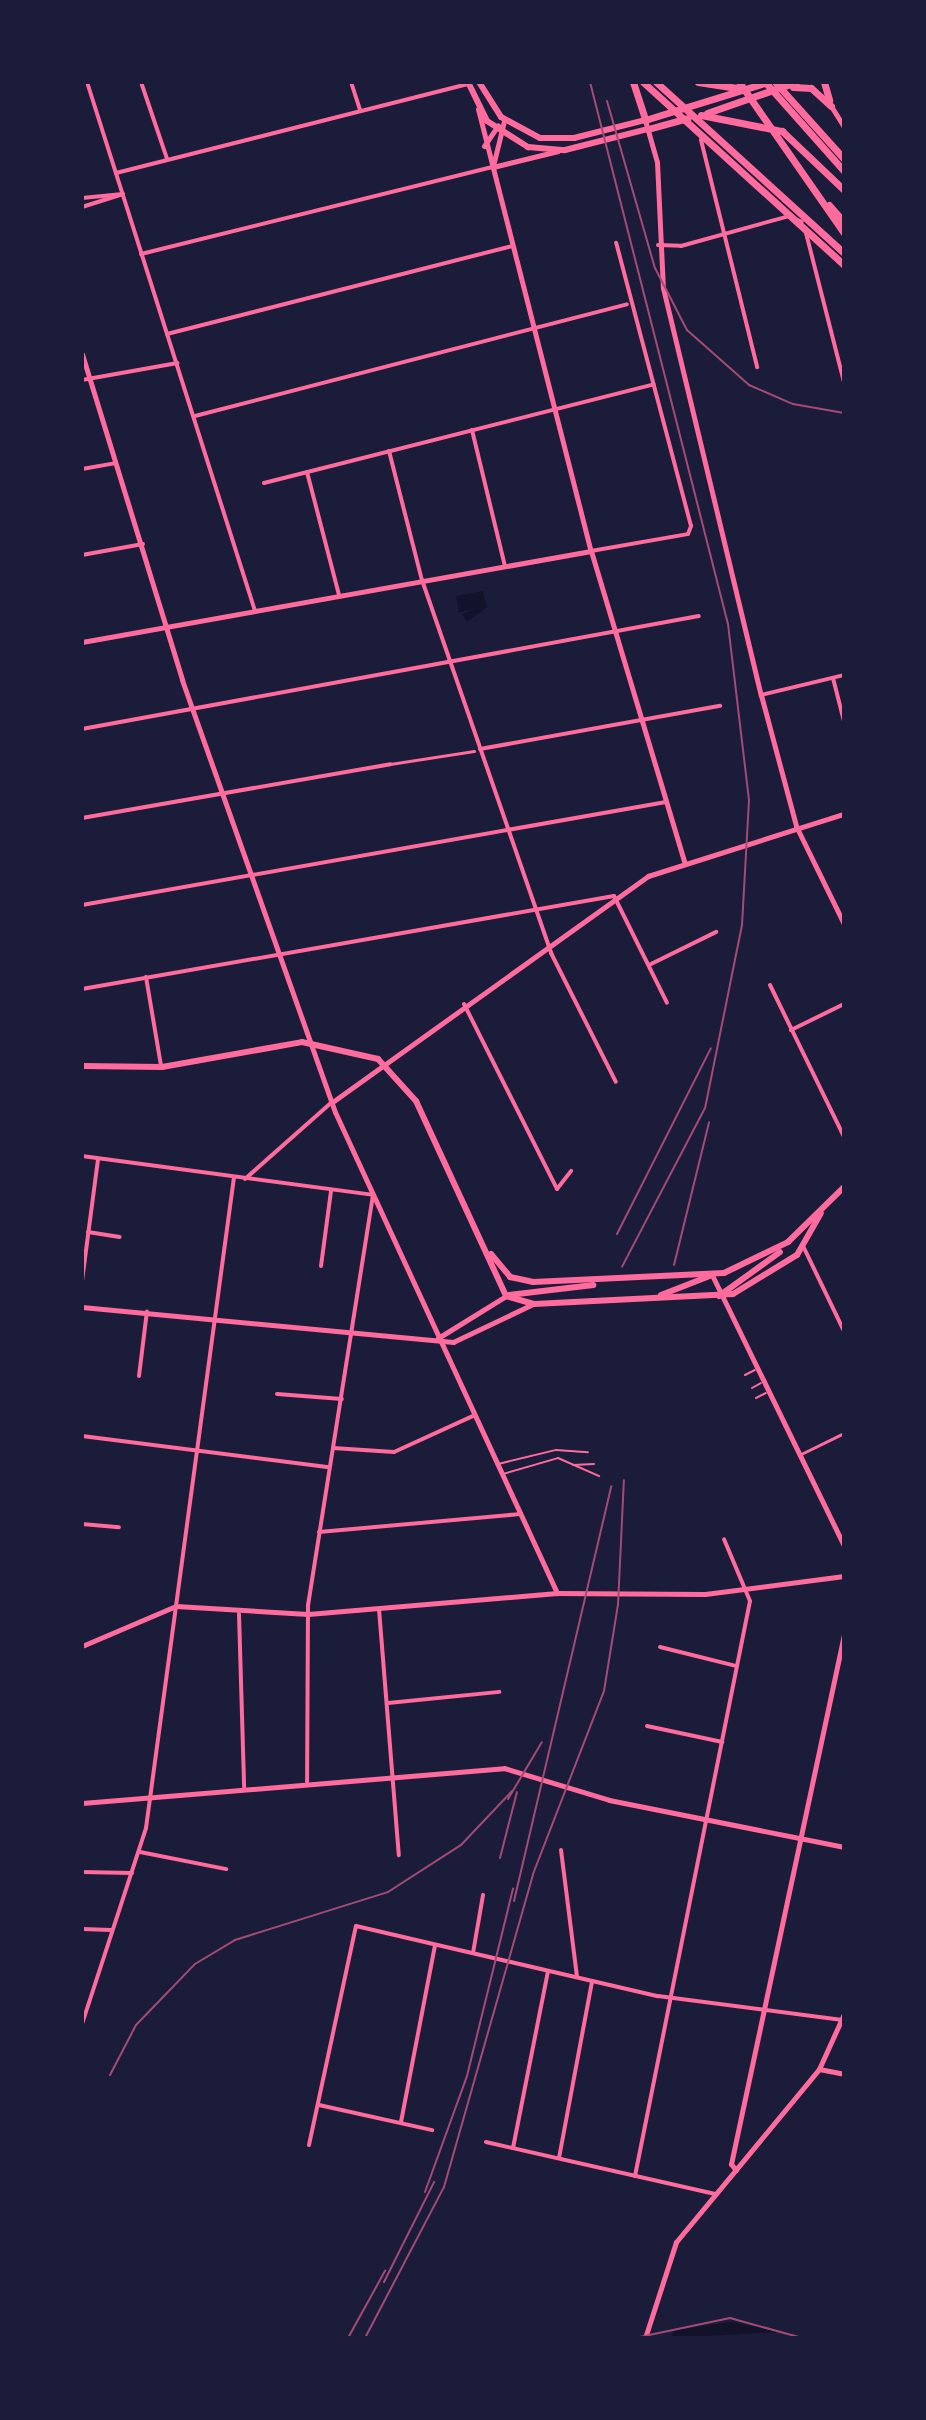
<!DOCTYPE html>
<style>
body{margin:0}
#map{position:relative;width:926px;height:2420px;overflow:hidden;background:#1b1b3a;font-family:Georgia,serif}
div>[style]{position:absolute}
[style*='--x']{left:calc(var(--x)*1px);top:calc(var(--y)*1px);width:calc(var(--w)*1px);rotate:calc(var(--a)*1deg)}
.water>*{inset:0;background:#12122b}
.service>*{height:2px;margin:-1px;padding:0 1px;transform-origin:1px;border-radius:1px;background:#ff6b9d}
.pedestrian>*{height:3px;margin:-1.5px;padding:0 1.5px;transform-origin:1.5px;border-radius:1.5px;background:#ff6b9d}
.minor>*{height:4px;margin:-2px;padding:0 2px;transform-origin:2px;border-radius:2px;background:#ff6b9d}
.tertiary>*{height:5px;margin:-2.5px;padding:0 2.5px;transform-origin:2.5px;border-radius:2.5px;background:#ff6b9d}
.secondary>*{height:5px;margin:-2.5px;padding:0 2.5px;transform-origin:2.5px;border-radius:2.5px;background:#ff6b9d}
.primary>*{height:6px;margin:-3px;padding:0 3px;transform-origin:3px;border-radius:3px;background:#ff6b9d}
.trunk>*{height:6px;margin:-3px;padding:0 3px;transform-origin:3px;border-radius:3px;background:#ff6b9d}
.motorway>*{height:7px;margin:-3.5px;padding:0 3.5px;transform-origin:3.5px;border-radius:3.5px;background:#ff6b9d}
.rail>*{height:2px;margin:-1px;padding:0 1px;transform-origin:1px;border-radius:1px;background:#a44b75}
span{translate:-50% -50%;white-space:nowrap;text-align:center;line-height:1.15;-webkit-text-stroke:6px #1b1b3a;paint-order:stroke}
.frame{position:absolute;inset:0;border:84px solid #1b1b3a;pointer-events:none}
</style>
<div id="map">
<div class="water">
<div style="clip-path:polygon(483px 591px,487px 607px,467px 622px,462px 614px,476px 609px,459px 612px,456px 596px)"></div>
<div style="clip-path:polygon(732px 2322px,779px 2332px,672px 2338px,674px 2330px)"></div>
</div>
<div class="service">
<div style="--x:745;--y:1375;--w:11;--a:-27"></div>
<div style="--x:752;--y:1388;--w:10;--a:-29"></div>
<div style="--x:756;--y:1398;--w:11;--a:-27"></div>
<div style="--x:498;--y:1464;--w:60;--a:-13.6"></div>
<div style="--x:556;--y:1450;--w:32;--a:4"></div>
<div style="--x:573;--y:1465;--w:21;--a:-3"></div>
<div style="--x:503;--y:1474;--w:57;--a:-16.2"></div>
<div style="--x:558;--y:1458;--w:45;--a:23.7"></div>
</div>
<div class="pedestrian">
<div style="--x:390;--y:764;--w:85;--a:-8.8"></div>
<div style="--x:801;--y:1454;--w:48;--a:-26"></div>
</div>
<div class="minor">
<div style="--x:87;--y:82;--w:555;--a:72.38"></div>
<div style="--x:141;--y:82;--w:81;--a:71.3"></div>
<div style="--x:351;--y:82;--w:29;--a:72"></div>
<div style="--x:701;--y:140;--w:234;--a:76.1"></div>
<div style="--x:116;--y:173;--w:364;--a:-14.2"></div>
<div style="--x:82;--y:198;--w:41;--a:-5.6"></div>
<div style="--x:82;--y:207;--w:43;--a:-17.6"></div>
<div style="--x:806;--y:233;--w:154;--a:75.7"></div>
<div style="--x:658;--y:245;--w:23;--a:2"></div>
<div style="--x:681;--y:246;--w:112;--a:-15.5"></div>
<div style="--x:789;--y:216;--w:14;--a:25"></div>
<div style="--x:141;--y:254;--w:363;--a:-13.9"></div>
<div style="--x:167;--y:334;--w:357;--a:-14.3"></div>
<div style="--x:82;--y:380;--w:97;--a:-10.1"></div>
<div style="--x:195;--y:416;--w:446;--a:-14.5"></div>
<div style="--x:472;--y:430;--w:140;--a:76.4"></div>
<div style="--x:389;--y:451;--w:133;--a:75.7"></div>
<div style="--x:422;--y:580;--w:395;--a:70.9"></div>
<div style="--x:551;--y:953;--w:144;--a:63.3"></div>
<div style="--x:82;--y:469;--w:34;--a:-10"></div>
<div style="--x:307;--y:472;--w:127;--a:75.4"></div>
<div style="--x:264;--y:483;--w:402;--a:-14.2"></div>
<div style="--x:591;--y:551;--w:98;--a:-9.9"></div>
<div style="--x:688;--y:534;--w:9;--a:-69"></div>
<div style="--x:691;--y:526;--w:293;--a:-104.8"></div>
<div style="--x:82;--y:555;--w:62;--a:-10.2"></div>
<div style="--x:833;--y:678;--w:44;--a:75.7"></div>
<div style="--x:761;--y:695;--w:85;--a:-13.5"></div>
<div style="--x:82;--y:729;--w:627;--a:-10.38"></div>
<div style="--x:480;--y:749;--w:244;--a:-10.2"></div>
<div style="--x:82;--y:818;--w:313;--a:-9.9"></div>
<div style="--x:82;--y:905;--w:593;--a:-10"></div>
<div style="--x:649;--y:965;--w:75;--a:-26.2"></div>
<div style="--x:146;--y:977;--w:90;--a:80.4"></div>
<div style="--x:770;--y:985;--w:169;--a:64"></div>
<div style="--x:82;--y:989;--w:540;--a:-9.92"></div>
<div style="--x:614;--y:896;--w:119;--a:63.6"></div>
<div style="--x:464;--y:1004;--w:207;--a:63.3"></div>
<div style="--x:557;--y:1189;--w:23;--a:-52"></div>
<div style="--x:791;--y:1030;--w:59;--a:-26.1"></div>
<div style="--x:82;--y:1156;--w:294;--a:7.6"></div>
<div style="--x:373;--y:1195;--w:416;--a:99"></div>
<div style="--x:308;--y:1606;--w:176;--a:90.3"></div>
<div style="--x:245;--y:1179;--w:115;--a:-41.5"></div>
<div style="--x:88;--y:1232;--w:32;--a:9"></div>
<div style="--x:804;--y:1248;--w:92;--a:64.3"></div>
<div style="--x:321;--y:1266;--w:76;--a:-82.4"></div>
<div style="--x:82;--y:1281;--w:123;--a:-82.5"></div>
<div style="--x:139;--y:1376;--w:65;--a:-83"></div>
<div style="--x:277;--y:1394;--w:65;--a:4.4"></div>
<div style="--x:82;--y:1436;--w:249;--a:7.2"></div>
<div style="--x:333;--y:1448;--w:61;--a:3.8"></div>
<div style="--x:394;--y:1452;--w:87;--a:-24.5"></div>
<div style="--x:82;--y:1524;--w:37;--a:5"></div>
<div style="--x:319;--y:1532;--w:201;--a:-5.1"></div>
<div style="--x:379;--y:1609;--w:247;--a:85.4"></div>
<div style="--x:239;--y:1614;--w:173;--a:88.3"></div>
<div style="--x:660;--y:1647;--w:78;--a:14"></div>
<div style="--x:388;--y:1703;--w:112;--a:-5.7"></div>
<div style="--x:647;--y:1726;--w:77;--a:12"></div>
<div style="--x:561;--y:1850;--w:128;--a:82.8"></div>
<div style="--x:140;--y:1852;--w:88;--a:11.2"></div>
<div style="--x:82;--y:1872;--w:50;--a:1.1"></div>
<div style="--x:82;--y:1929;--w:29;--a:2"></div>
<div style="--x:473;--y:1953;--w:59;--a:-80.2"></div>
<div style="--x:82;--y:2024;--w:206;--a:-71.9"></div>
<div style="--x:146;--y:1828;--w:657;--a:-82.3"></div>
<div style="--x:319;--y:2105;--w:116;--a:12.5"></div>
<div style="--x:401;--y:2122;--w:180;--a:-79.1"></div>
<div style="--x:486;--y:2142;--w:235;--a:12.8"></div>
<div style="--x:309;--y:2145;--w:224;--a:-77.9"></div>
<div style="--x:356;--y:1926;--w:310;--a:13.1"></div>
<div style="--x:658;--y:1996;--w:186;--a:7.4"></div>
<div style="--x:513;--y:2148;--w:180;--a:-78.8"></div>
<div style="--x:559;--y:2158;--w:180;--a:-79.4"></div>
<div style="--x:635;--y:2176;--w:586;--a:-78.69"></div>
<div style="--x:750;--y:1601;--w:67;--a:-112.8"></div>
</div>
<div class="tertiary">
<div style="--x:831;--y:106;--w:25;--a:58"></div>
<div style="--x:478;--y:109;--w:456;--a:75.7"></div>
<div style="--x:591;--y:551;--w:324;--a:73.3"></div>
<div style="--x:484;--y:146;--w:25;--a:-56"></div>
<div style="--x:493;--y:166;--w:46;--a:-76.3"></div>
<div style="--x:493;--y:167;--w:67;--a:-13.8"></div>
<div style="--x:82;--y:354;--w:341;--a:72.9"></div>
<div style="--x:182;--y:680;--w:458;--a:70.5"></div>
<div style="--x:335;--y:1112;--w:530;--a:65.22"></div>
<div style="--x:82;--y:642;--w:517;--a:-10.14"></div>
<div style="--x:331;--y:1103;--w:390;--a:-35.6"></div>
<div style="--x:648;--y:876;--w:206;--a:-17.6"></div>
<div style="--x:712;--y:1275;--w:301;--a:64"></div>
<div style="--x:82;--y:1307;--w:373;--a:5.4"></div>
<div style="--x:453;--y:1342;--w:89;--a:-25.4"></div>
<div style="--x:438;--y:1338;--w:80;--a:-31.7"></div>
<div style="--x:82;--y:1803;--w:423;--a:-4.7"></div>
<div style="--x:504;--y:1768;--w:110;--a:16.9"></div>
<div style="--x:609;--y:1800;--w:240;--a:11.3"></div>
<div style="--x:736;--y:2170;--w:8;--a:-130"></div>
<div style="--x:731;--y:2164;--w:542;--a:-77.96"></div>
</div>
<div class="secondary">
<div style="--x:645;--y:120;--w:44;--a:74.1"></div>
<div style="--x:657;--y:162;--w:126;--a:87.3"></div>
<div style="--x:663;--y:288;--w:419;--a:76.5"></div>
<div style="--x:761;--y:695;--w:136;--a:75"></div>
<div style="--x:796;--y:826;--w:109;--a:63.9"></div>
<div style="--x:82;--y:1646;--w:102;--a:-23.1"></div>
<div style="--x:176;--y:1606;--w:132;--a:3.5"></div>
<div style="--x:308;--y:1614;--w:250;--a:-4.8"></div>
<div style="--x:557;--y:1593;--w:148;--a:0.4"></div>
<div style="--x:705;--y:1594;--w:140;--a:-7.4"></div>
<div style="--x:819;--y:2069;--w:25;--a:11"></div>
<div style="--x:645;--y:2338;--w:101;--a:-72.1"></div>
<div style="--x:676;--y:2242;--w:224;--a:-50.4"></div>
<div style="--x:819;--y:2069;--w:60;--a:-65.6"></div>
</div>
<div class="primary">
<div style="--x:82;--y:1066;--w:80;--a:0.7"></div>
<div style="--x:162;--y:1067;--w:142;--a:-10.1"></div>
<div style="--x:302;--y:1042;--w:78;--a:12.6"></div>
<div style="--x:378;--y:1059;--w:57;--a:47.9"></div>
<div style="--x:416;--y:1101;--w:215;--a:65.2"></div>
<div style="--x:506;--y:1296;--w:29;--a:16"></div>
<div style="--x:534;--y:1304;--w:199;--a:-2.9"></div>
<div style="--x:733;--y:1294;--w:75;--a:-31.4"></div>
<div style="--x:797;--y:1255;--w:48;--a:-60.3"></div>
<div style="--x:491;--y:1254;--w:30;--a:50"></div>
<div style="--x:510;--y:1277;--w:24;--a:12"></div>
<div style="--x:533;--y:1282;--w:191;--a:-2.7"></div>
<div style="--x:724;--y:1273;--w:71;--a:-25.8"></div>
<div style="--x:788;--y:1242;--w:78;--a:-44.5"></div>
<div style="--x:509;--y:1295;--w:85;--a:-6.8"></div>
<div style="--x:661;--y:1295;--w:55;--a:-21.4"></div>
<div style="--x:719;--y:1296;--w:75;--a:-35.8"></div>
</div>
<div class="trunk">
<div style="--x:468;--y:82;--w:43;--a:64"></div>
<div style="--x:487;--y:121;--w:49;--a:32.4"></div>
<div style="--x:528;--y:147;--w:37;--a:5"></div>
<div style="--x:565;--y:150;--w:86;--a:-14.2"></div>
<div style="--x:479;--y:82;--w:41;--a:57.8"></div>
<div style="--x:501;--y:117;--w:44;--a:28.3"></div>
<div style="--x:540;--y:138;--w:34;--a:0"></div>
<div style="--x:574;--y:138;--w:73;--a:-14.2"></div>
</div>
<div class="motorway">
<div style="--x:633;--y:82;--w:40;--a:72"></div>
<div style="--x:645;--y:120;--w:129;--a:-17.2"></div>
<div style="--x:643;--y:82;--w:272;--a:42.3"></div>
<div style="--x:656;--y:82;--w:254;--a:42.3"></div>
<div style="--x:698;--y:82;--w:46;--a:8.8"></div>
<div style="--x:739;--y:82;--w:184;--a:55.2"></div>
<div style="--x:765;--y:82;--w:119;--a:48.4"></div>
<div style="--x:775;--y:82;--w:103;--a:48.1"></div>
<div style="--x:824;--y:82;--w:19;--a:74"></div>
<div style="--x:793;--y:87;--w:18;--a:3"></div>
<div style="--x:811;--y:88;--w:27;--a:42"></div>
<div style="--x:707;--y:113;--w:94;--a:-19.2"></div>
<div style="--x:701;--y:115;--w:83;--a:11.2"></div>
<div style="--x:782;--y:131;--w:86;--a:43.6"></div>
<div style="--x:648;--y:129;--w:41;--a:-15.4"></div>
<div style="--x:829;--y:205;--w:23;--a:49"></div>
</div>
<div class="rail">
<div style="--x:590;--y:82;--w:559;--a:75.72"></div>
<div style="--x:728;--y:624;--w:177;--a:83.2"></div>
<div style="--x:749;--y:800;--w:125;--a:93.2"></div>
<div style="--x:742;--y:925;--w:187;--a:101.4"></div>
<div style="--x:705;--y:1108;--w:179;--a:117.6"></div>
<div style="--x:607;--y:101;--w:174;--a:74"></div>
<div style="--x:655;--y:268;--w:70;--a:62.7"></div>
<div style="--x:687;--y:330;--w:83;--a:41.6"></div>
<div style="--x:749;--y:385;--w:48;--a:23.4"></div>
<div style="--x:793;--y:404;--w:52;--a:10"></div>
<div style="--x:617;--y:1234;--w:208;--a:-63.2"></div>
<div style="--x:674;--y:1265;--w:147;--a:-76.2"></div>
<div style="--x:508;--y:1799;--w:66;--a:-59.2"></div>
<div style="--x:500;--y:1858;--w:68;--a:-75.6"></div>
<div style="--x:514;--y:1901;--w:426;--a:-76.8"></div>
<div style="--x:110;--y:2075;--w:56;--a:-62.5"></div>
<div style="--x:136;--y:2025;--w:85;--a:-46"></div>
<div style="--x:195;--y:1964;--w:47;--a:-31"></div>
<div style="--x:235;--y:1940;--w:160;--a:-17.4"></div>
<div style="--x:388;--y:1892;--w:87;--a:-32.8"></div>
<div style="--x:461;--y:1845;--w:74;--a:-46.6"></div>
<div style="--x:425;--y:2192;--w:123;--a:-70.1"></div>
<div style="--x:467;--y:2076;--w:193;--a:-76.2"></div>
<div style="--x:384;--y:2282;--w:112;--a:-63.4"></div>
<div style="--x:348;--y:2338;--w:77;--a:-61.1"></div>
<div style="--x:365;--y:2338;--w:170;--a:-62.4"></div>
<div style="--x:444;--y:2187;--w:325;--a:-74.1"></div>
<div style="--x:533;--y:1874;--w:196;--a:-68.8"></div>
<div style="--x:604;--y:1691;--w:87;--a:-80.8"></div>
<div style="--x:618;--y:1605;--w:125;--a:-87.3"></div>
<div style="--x:635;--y:2338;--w:97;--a:-11.9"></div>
<div style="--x:730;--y:2318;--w:75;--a:15.5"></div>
</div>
<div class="frame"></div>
</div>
